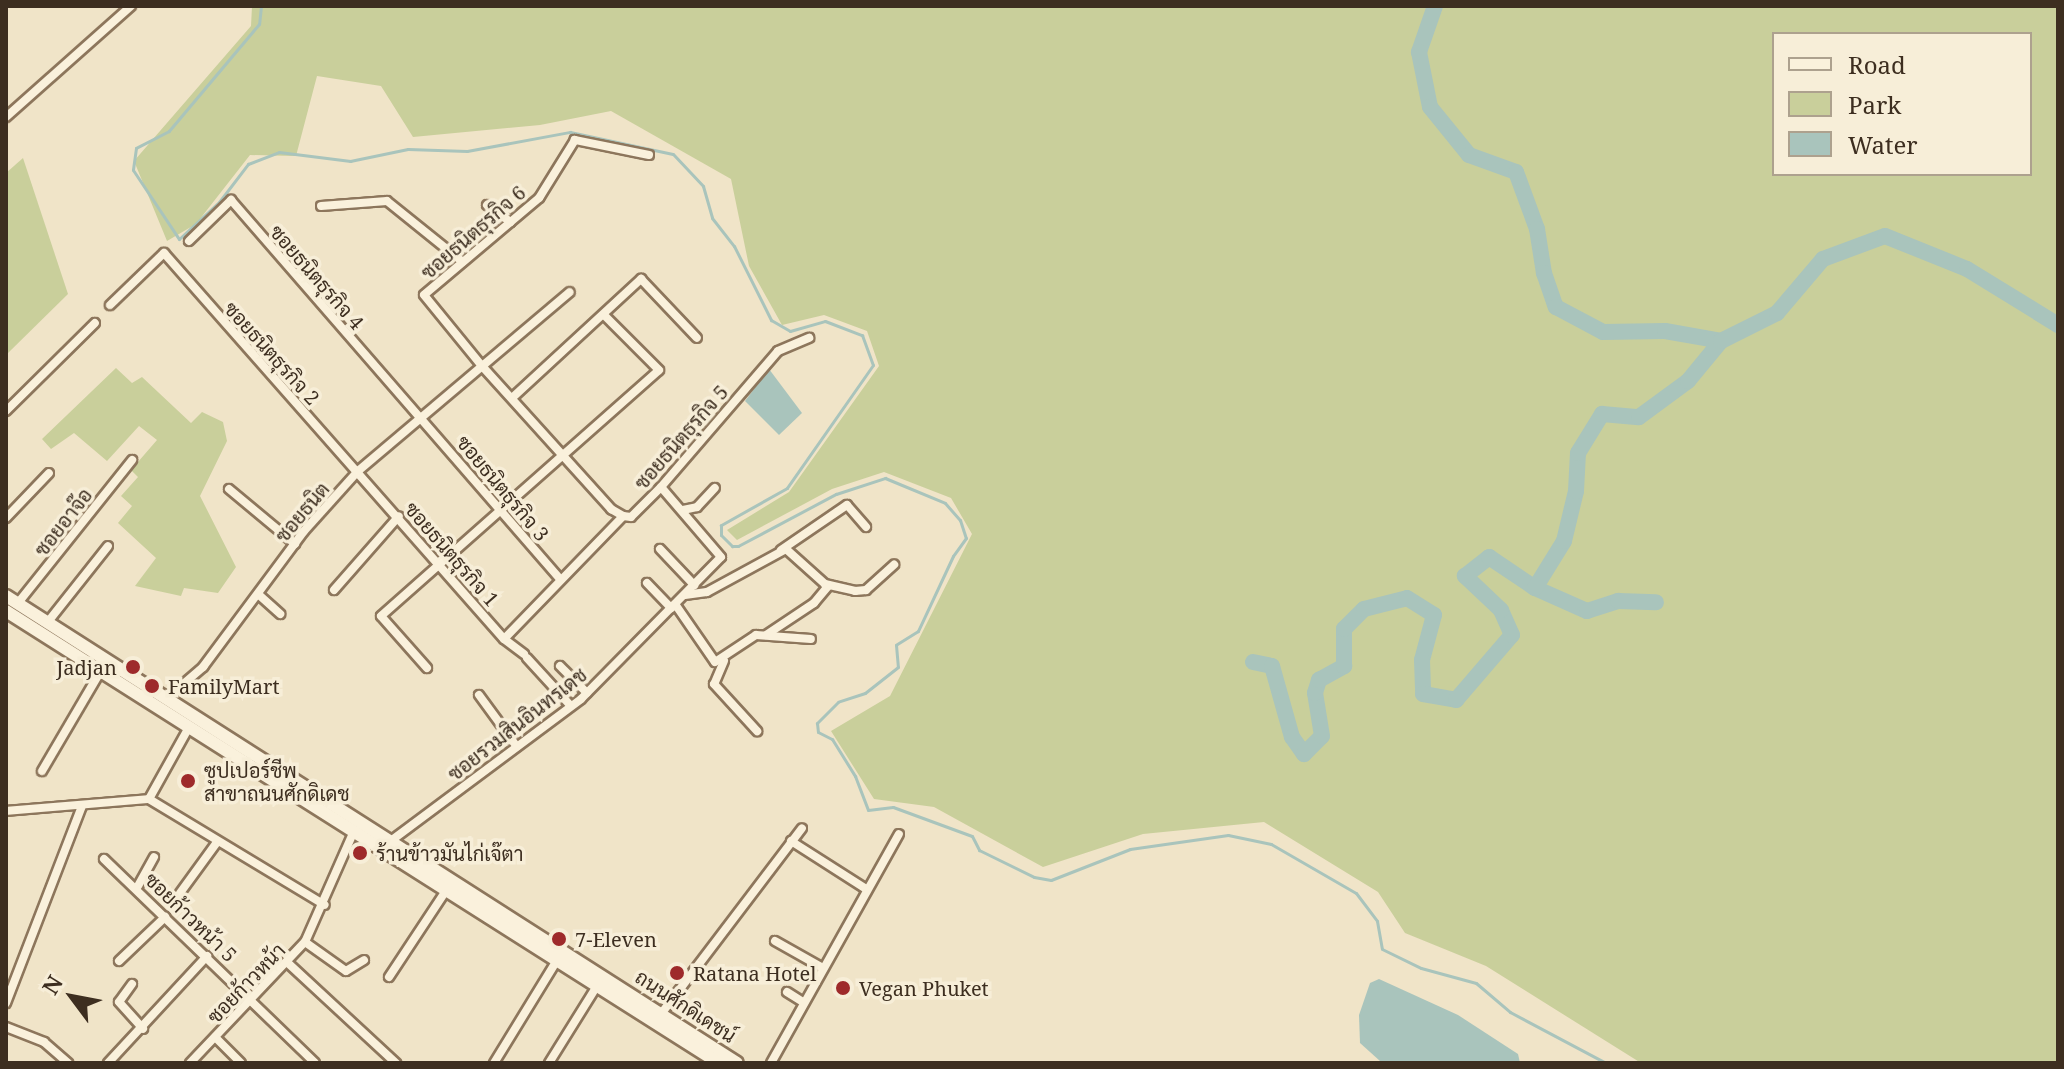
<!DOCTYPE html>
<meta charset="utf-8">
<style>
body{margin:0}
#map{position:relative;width:2064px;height:1069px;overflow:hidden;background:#f0e4c8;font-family:"Noto Serif",Sarabun,serif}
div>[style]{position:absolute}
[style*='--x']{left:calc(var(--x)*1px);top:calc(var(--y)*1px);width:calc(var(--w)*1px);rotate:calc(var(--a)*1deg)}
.green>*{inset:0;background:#c9cf9b}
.water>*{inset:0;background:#a9c4bc}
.stream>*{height:3px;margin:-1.5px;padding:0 1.5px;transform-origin:1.5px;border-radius:1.5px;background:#a9c4bc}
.river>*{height:16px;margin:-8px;padding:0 8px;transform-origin:8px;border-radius:8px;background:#a9c4bc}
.roads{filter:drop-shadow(2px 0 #8d765c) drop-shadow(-2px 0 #8d765c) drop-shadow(0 2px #8d765c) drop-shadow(0 -2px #8d765c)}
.street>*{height:8px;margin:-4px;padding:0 4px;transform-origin:4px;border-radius:4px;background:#faf1dc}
.secondary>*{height:12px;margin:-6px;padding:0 6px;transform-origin:6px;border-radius:6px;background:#faf1dc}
.dots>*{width:22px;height:22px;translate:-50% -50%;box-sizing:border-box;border:4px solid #f7eed8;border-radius:50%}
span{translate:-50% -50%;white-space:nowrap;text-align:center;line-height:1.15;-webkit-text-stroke:7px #f7eed8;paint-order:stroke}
.street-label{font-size:20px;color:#3d2e20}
.poi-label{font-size:20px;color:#3d2e20}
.right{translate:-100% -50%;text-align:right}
.left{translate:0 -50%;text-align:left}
.frame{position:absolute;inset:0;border:8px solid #3d2e20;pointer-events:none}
.legend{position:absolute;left:1772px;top:32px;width:260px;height:144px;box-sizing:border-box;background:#f7eed8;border:2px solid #ada18e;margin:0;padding:10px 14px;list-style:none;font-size:24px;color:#3d2e20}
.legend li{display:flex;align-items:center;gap:16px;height:40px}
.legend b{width:40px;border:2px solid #ada18e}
.north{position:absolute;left:32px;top:957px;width:80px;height:80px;-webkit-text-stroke:6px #f7eed8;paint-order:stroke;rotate:302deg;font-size:22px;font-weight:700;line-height:32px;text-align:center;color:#3d2e20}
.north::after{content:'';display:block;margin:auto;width:28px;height:36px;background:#3d2e20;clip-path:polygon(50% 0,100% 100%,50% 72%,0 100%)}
</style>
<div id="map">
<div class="green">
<div style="clip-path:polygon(evenodd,252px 6px,2058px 6px,2058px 1063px,1641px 1063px,1486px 966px,1405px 933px,1378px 892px,1264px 822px,1143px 834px,1043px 867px,934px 807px,874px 799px,831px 731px,890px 696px,972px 534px,951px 498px,884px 472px,832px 489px,737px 540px,727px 530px,789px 492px,879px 366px,867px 331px,824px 315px,782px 325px,749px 266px,731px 179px,611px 111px,540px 125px,413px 137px,381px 86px,317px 76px,296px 156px,250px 155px,196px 224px,167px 241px,134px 161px,251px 26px,252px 6px,1774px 34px,2030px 34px,2030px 174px,1774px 174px,1774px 34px)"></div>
<div style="clip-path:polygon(23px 158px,68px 294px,6px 355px,6px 173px)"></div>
<div style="clip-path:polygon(116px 368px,132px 383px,142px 377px,191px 423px,202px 412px,223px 422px,227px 441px,200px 496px,236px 567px,218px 593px,184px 588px,181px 596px,135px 586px,156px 558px,118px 523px,132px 506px,121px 496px,138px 477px,131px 470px,157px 440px,139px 426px,107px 461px,74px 433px,51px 449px,42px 439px)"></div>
</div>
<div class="water">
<div style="clip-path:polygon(769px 369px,802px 413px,779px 435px,745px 401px)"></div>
<div style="clip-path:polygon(1379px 979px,1458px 1015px,1518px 1054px,1520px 1063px,1380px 1061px,1360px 1043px,1359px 1015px,1370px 983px)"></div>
</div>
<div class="stream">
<div style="--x:261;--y:6;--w:18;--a:96"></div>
<div style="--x:259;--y:24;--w:140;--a:130.1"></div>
<div style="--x:169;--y:131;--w:37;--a:153"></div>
<div style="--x:136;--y:148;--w:22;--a:98"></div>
<div style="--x:133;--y:170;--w:83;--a:56.3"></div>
<div style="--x:179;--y:239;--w:54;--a:-42.8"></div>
<div style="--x:219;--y:202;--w:48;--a:-52.7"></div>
<div style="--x:248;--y:164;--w:33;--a:-21"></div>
<div style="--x:279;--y:152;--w:72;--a:7.2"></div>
<div style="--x:350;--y:161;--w:59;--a:-11.7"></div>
<div style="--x:408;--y:149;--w:59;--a:1.9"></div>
<div style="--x:467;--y:151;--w:105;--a:-10.5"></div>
<div style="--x:570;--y:132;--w:105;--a:12.1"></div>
<div style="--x:673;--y:154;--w:44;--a:46.8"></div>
<div style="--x:703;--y:186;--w:33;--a:74"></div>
<div style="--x:712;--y:218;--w:36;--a:52"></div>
<div style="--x:734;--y:246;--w:83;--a:63.4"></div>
<div style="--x:771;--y:320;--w:22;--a:30"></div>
<div style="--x:790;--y:331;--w:36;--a:-16"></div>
<div style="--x:825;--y:321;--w:40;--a:21"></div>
<div style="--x:862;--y:335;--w:32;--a:70"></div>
<div style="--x:873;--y:365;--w:150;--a:125"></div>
<div style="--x:787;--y:488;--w:76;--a:150.7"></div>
<div style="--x:721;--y:525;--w:10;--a:90"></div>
<div style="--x:721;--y:535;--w:16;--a:45"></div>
<div style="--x:732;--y:546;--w:6;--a:0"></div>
<div style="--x:738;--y:546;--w:111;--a:-28"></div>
<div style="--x:836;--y:494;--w:52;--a:-18.1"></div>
<div style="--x:885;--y:478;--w:65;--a:22.6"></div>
<div style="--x:945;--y:503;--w:23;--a:49"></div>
<div style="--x:960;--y:520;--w:19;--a:72"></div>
<div style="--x:966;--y:538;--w:22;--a:126"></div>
<div style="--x:953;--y:556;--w:83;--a:115"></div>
<div style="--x:918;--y:631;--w:26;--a:148"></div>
<div style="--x:896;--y:645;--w:22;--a:85"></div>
<div style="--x:898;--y:667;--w:42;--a:141.8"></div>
<div style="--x:865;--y:693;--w:28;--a:162"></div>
<div style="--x:838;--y:702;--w:30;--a:135"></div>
<div style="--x:817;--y:723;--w:9;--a:84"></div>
<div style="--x:818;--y:732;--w:16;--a:27"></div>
<div style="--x:832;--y:739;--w:44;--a:58.1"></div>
<div style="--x:855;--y:776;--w:36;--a:69"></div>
<div style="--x:868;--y:810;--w:25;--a:-7"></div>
<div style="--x:893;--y:807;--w:84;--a:20.2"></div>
<div style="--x:972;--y:836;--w:16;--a:63"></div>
<div style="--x:979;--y:850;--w:61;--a:26.1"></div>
<div style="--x:1034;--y:877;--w:17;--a:10"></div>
<div style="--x:1051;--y:880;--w:85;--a:-21.4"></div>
<div style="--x:1130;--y:849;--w:99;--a:-8.1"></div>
<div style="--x:1228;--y:835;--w:44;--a:11.8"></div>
<div style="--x:1271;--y:844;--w:98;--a:30"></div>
<div style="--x:1356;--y:893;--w:35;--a:53"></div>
<div style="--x:1377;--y:921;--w:28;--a:80"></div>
<div style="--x:1382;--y:949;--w:43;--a:26"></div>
<div style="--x:1421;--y:968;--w:57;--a:15.3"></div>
<div style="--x:1476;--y:983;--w:45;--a:40.5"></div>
<div style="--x:1510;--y:1012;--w:109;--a:28"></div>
</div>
<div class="river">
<div style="--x:1435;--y:6;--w:49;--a:109.2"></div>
<div style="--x:1419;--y:52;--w:56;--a:78.7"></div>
<div style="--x:1430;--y:107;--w:62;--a:50.9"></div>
<div style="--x:1469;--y:155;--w:50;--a:19.9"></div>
<div style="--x:1516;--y:172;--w:61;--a:69.8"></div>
<div style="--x:1537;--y:229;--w:45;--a:81"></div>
<div style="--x:1544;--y:273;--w:36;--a:71"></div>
<div style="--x:1556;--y:307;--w:53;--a:28"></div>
<div style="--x:1603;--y:332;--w:62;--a:-0.9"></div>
<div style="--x:1665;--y:331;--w:57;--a:10.1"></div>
<div style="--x:1535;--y:588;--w:57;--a:23.9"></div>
<div style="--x:1587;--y:611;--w:33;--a:-18"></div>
<div style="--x:1618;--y:601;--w:38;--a:2"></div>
<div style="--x:1253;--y:662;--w:19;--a:12"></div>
<div style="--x:1272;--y:666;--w:74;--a:74.3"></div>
<div style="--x:1292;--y:737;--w:21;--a:55"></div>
<div style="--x:1304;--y:754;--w:25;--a:-45"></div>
<div style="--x:1322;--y:736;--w:44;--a:-99.2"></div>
<div style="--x:1315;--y:693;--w:14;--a:-73"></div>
<div style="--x:1319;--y:680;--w:29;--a:-29"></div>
<div style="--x:1344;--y:666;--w:37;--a:-90"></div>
<div style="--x:1344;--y:629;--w:28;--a:-45"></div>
<div style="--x:1364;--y:609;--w:44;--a:-14.3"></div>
<div style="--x:1407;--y:598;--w:32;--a:32"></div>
<div style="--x:1434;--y:615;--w:47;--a:104.9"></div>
<div style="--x:1422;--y:660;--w:34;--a:88"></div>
<div style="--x:1423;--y:694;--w:34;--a:10"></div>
<div style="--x:1456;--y:700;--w:86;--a:-49.3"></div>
<div style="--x:1512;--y:635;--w:27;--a:-114"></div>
<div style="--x:1501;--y:610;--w:50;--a:-136.6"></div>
<div style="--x:1465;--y:576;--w:31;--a:-38"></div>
<div style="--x:1489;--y:557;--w:55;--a:34"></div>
<div style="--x:1535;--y:588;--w:55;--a:-58.3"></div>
<div style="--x:1564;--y:541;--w:51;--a:-76.5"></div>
<div style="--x:1576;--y:491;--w:38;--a:-87"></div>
<div style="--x:1578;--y:453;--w:46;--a:-58.4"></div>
<div style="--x:1602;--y:414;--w:37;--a:5"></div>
<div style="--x:1639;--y:417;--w:61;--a:-36.3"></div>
<div style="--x:1688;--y:381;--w:52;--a:-50.5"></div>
<div style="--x:1721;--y:341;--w:63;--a:-26.6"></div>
<div style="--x:1777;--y:313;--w:71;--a:-49.6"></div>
<div style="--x:1823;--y:259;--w:66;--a:-20.4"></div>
<div style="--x:1885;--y:236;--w:88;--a:21.9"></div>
<div style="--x:1967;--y:269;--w:107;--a:31.6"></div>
</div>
<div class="roads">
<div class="street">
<div style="--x:6;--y:117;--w:167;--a:-41.6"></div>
<div style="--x:649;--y:155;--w:76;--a:-168.5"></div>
<div style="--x:575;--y:140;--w:68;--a:121.8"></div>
<div style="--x:539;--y:198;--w:150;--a:139.9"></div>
<div style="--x:424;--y:295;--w:92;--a:50.8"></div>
<div style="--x:482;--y:366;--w:193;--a:47.9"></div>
<div style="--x:611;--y:509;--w:14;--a:30"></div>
<div style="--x:623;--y:516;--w:8;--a:7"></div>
<div style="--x:631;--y:517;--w:42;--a:-45"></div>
<div style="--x:661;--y:487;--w:179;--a:-49.3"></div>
<div style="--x:778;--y:351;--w:34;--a:-23"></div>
<div style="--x:487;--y:205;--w:29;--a:36"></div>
<div style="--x:321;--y:206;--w:66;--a:-4.3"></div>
<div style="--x:387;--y:201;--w:97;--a:38.8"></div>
<div style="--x:189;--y:241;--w:59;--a:-44.3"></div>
<div style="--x:231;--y:200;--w:503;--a:49.03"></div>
<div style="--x:110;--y:305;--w:75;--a:-43.9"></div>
<div style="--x:164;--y:253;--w:514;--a:48.63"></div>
<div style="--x:504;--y:639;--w:25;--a:37"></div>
<div style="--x:512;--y:398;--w:176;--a:-42.7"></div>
<div style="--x:641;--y:279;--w:81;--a:46.5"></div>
<div style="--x:6;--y:411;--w:125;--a:-44.7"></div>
<div style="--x:229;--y:489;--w:86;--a:39.8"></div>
<div style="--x:683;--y:510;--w:14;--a:-12"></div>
<div style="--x:697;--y:507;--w:26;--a:-47"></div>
<div style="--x:6;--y:518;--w:62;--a:-46.3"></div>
<div style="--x:660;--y:549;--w:50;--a:46.6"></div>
<div style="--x:781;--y:550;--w:80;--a:-34.3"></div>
<div style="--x:847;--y:505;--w:29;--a:49"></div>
<div style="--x:647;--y:583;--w:35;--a:46"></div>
<div style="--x:334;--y:590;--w:98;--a:-48.7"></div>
<div style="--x:258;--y:594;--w:30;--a:42"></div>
<div style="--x:685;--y:595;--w:22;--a:-8"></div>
<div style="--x:707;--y:592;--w:90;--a:-28.6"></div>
<div style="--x:786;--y:549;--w:52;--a:41.9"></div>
<div style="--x:825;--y:584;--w:31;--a:13"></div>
<div style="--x:855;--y:591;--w:11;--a:-5"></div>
<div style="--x:866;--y:590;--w:38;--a:-42"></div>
<div style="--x:18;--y:603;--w:183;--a:-51.4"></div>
<div style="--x:675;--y:604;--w:70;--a:55.4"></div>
<div style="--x:715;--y:662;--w:49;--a:-33.4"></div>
<div style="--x:756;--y:635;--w:55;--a:4.2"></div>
<div style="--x:47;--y:623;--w:98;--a:-51.6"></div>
<div style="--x:766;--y:635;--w:58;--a:-33.7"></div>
<div style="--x:814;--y:603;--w:23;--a:-50"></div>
<div style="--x:504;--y:639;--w:171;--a:-45.9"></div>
<div style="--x:527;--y:658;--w:65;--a:47.5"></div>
<div style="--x:724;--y:661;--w:25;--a:113"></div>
<div style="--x:714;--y:684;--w:64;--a:47.5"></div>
<div style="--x:560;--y:666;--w:38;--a:45"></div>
<div style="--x:427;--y:668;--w:69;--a:-131.5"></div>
<div style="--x:381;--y:616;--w:371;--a:-41.5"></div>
<div style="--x:659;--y:370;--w:78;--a:-135"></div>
<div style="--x:479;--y:695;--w:64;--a:53.8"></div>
<div style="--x:167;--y:698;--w:48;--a:-40.7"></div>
<div style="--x:203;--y:667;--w:169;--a:-53.4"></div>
<div style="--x:304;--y:531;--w:81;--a:-48"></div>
<div style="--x:358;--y:471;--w:277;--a:-40.2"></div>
<div style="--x:42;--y:771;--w:115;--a:-59.6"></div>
<div style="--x:149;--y:799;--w:205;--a:31.1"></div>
<div style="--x:149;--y:799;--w:82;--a:-60.9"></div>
<div style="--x:6;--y:811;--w:144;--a:-4.8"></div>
<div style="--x:392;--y:840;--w:236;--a:-36.7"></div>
<div style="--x:581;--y:699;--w:199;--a:-45.4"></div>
<div style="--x:721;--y:557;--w:92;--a:-130.6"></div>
<div style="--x:791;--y:841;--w:89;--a:32.6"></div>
<div style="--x:104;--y:859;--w:293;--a:44"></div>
<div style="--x:138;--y:886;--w:33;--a:-61"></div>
<div style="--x:180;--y:893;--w:63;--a:-54"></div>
<div style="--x:775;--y:941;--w:53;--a:29.5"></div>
<div style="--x:305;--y:942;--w:50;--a:35.3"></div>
<div style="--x:346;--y:971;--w:21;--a:-31"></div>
<div style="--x:119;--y:961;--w:64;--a:-43.7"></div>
<div style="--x:289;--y:964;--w:146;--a:42.8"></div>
<div style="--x:389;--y:977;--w:105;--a:-56.6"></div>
<div style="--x:132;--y:984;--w:22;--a:126"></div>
<div style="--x:119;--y:1002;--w:36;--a:48"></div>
<div style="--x:787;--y:992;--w:19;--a:32"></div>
<div style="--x:6;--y:1003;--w:211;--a:-68.9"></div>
<div style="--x:661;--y:1014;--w:233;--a:-52.8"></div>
<div style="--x:6;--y:1027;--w:41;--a:21.5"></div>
<div style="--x:44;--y:1042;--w:32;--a:41"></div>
<div style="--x:216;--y:1038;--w:35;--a:45"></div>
<div style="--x:108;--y:1063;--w:146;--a:-47.2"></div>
<div style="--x:190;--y:1063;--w:167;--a:-46.5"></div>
<div style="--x:305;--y:942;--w:121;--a:-66.2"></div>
<div style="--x:494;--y:1063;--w:121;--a:-58.5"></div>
<div style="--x:549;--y:1063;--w:91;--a:-58.1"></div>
<div style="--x:771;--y:1063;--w:262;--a:-60.8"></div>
</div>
<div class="secondary">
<div style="--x:6;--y:596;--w:867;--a:32.57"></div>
<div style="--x:6;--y:611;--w:844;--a:32.37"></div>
</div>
</div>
<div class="dots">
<div style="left:133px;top:667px;background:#9e2a2b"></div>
<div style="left:152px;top:686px;background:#9e2a2b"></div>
<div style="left:188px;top:781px;background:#9e2a2b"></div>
<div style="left:360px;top:853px;background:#9e2a2b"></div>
<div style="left:559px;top:939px;background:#9e2a2b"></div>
<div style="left:677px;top:973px;background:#9e2a2b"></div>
<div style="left:843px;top:988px;background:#9e2a2b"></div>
</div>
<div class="street-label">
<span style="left:473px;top:232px;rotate:-41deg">ซอยธนิตธุรกิจ 6</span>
<span style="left:317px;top:277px;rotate:49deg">ซอยธนิตธุรกิจ 4</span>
<span style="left:272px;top:353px;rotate:48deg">ซอยธนิตธุรกิจ 2</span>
<span style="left:681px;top:437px;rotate:-49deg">ซอยธนิตธุรกิจ 5</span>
<span style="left:503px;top:488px;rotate:50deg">ซอยธนิตธุรกิจ 3</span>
<span style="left:302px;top:512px;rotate:-50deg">ซอยธนิต</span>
<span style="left:63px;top:522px;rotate:-52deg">ซอยอาจ๊อ</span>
<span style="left:452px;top:554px;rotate:49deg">ซอยธนิตธุรกิจ 1</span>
<span style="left:517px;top:724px;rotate:-38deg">ซอยรวมสินอินทรเดช</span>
<span style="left:191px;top:917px;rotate:44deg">ซอยก้าวหน้า 5</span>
<span style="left:246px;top:983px;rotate:-46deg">ซอยก้าวหน้า</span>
<span style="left:686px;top:1006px;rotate:33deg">ถนนศักดิเดชน์</span>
</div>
<div class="poi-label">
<span class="right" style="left:117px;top:667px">Jadjan</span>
<span class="left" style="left:168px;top:686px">FamilyMart</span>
<span class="left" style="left:204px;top:782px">ซูปเปอร์ชีพ<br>สาขาถนนศักดิเดช</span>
<span class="left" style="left:376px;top:853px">ร้านข้าวมันไก่เจ๊ตา</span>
<span class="left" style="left:575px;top:939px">7-Eleven</span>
<span class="left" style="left:693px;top:973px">Ratana Hotel</span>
<span class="left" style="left:859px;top:988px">Vegan Phuket</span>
</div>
<div class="frame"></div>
<ul class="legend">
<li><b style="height:10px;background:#faf1dc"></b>Road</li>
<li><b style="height:22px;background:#c9cf9b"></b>Park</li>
<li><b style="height:22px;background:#a9c4bc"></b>Water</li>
</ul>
<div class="north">N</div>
</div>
